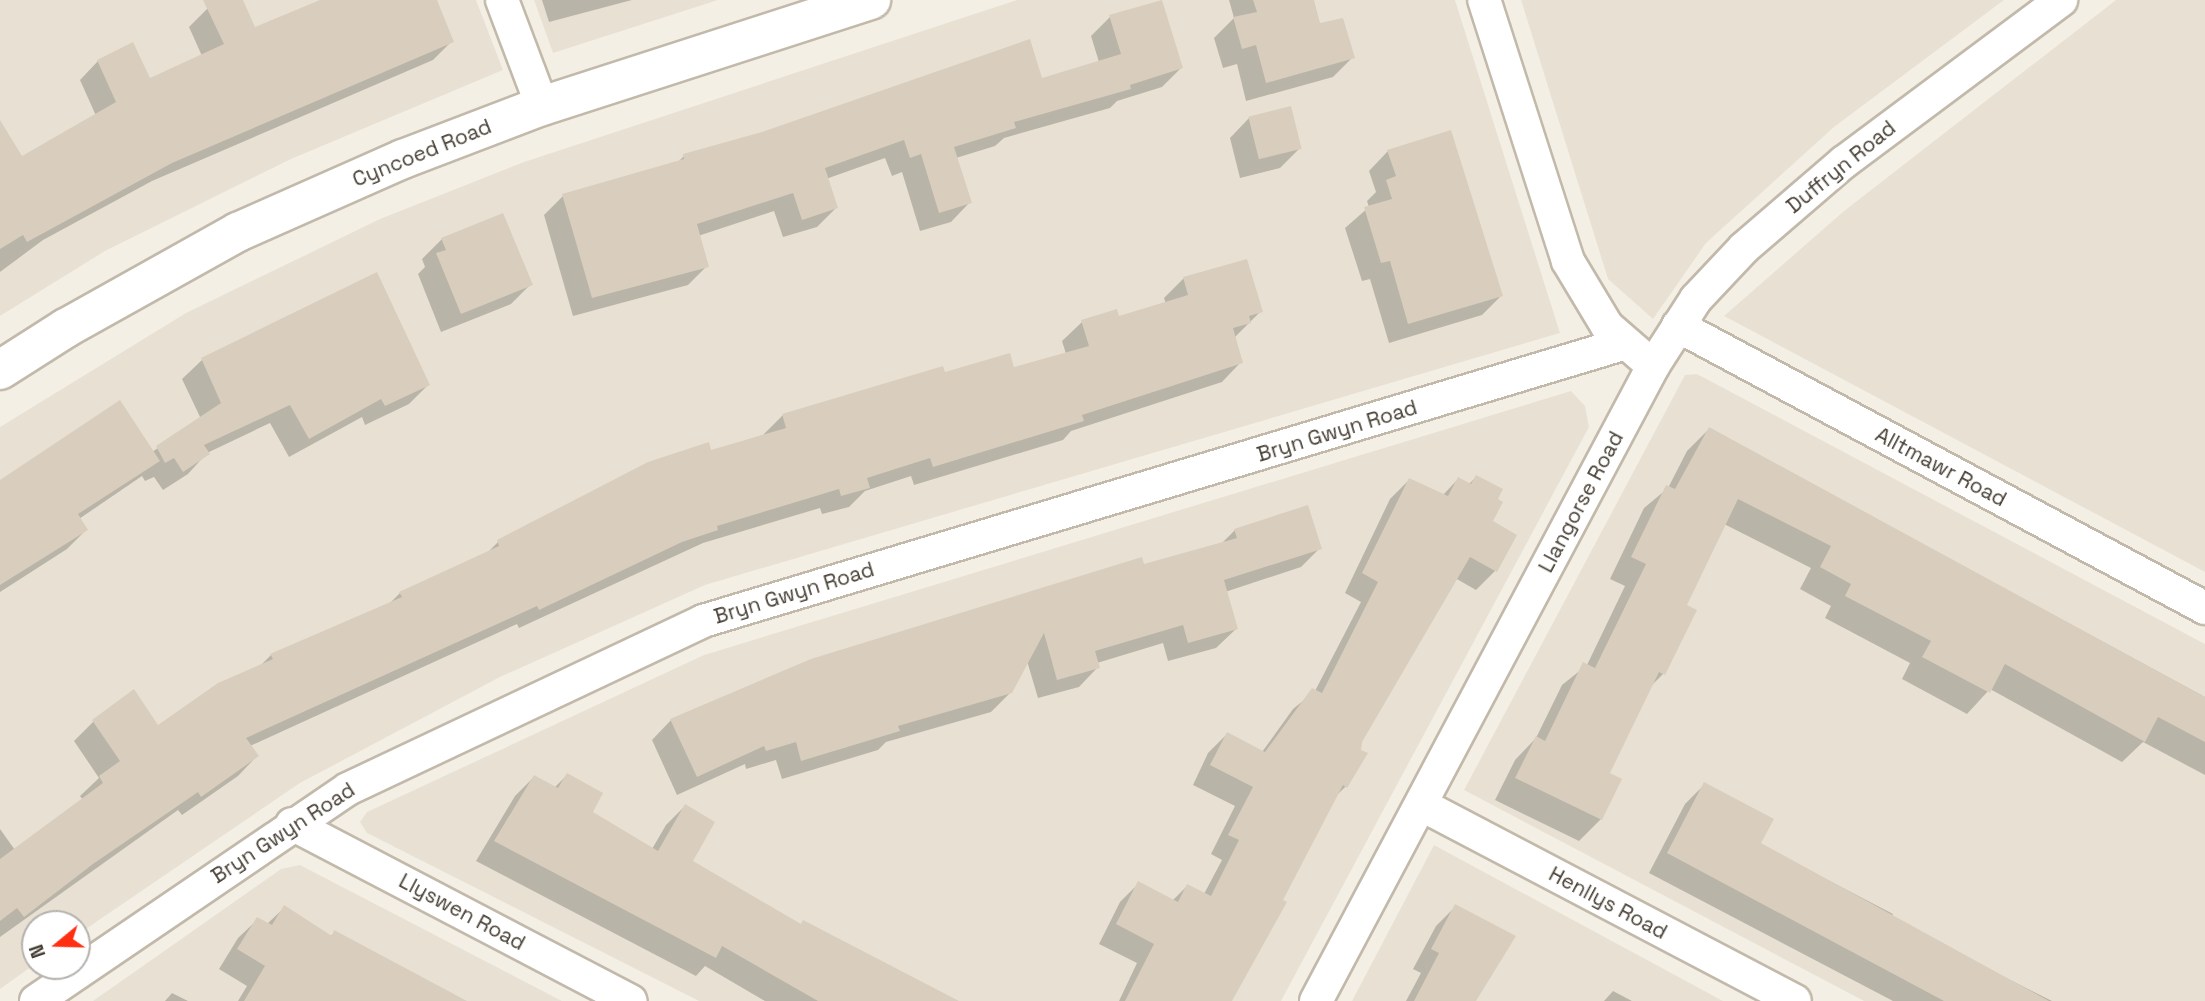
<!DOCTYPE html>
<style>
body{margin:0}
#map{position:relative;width:2205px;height:1001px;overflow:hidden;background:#f4efe5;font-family:"Space Grotesk",sans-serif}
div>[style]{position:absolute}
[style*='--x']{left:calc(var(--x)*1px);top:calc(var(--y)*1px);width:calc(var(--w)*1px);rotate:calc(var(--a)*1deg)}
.residential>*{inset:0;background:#e8e1d3}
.shadow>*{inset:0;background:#0003}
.building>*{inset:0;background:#d9cdbd;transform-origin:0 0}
.roads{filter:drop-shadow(2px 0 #c2b9aa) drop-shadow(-2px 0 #c2b9aa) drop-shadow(0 2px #c2b9aa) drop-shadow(0 -2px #c2b9aa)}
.minor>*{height:32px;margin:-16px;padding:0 16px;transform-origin:16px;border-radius:16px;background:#fff}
.tertiary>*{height:38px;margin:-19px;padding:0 19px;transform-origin:19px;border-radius:19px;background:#fff}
span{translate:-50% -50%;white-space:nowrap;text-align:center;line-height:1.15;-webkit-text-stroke:7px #fff;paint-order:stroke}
.street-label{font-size:21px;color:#463f34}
.north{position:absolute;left:21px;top:910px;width:70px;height:70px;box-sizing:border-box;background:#fff;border:2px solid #b5b2ae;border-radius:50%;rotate:251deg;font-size:19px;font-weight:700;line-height:28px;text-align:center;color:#463f34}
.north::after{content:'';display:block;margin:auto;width:24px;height:32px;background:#ff2f11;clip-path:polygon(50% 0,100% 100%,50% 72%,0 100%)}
</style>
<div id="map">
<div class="residential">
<div style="clip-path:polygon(0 0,476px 0,503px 70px,291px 159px,105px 251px,0 316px)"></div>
<div style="clip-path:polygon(534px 0,718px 0,553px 53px)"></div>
<div style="clip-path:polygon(1017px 0,1455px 0,1560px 333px,705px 585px,500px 677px,300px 783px,77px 935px,77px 924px,35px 924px,35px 964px,0 989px,0 427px,186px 313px,380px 219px,524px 162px)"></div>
<div style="clip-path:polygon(1521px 0,2004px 0,1834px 127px,1706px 243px,1653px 319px,1608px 279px)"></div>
<div style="clip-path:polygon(2116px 0,2205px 0,2205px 572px,1724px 316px,1844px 211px)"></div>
<div style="clip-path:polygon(1697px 374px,2205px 644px,2205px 1001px,1864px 1001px,1464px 790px,1685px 375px)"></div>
<div style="clip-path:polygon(1571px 391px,1585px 406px,1589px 427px,1281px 1001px,699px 1001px,367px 833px,360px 822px,367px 812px,704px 655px)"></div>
<div style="clip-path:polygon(1434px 845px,1723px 1001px,1352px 1001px)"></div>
<div style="clip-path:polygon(300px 865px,562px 1001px,93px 1001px,281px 869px)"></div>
</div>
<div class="shadow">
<div style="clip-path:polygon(226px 0,241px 0,255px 29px,325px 0,435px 0,452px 41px,433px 60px,152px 181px,43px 240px,0 272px,0 147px,21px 158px,97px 118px,80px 80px,98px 61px,149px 81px,202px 56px,189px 27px,207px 9px)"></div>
<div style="clip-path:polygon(542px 0,632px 0,549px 22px)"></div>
<div style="clip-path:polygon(1229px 0,1312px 0,1319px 25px,1353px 57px,1333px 77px,1246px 101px,1237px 64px,1223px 68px,1214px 38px,1234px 18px)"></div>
<div style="clip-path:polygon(1110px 17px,1181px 68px,1162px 87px,1117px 101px,1110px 108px,1004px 138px,995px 146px,956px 158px,970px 202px,951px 222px,920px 231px,902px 172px,892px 176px,885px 158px,826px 179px,836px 208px,817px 227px,783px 237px,774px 211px,698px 236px,707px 266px,688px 285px,573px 316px,544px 215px,563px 196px,677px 163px,684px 156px,1041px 80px,1099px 62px,1091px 36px)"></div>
<div style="clip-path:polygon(1249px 118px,1300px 148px,1280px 168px,1240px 178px,1230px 138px)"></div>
<div style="clip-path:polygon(1388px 151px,1501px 296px,1482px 315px,1389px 343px,1370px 279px,1362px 281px,1345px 228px,1369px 207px,1367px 201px,1376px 192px,1369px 171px)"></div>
<div style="clip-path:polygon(442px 239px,531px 284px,511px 304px,441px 332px,418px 274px,425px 267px,422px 259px)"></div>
<div style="clip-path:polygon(1246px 261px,1261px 311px,1234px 338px,1241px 362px,1222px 382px,1071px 431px,1063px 440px,914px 485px,911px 476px,865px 491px,849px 507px,822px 514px,820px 508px,703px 543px,519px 628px,517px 624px,250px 746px,257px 756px,238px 776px,182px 815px,178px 810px,0 937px,0 829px,15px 850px,83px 800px,80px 796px,99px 778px,74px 741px,93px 722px,157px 728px,259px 667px,271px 655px,388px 605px,400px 593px,487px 553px,498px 542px,710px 452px,763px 435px,782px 416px,942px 368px,944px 374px,1013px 369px,1066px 354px,1062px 341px,1082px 322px,1118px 318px,1166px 304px,1164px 298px,1183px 279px)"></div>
<div style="clip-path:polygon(377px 274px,428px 385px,409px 404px,365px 425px,362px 417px,289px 457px,270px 423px,207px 453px,188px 474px,163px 490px,154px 477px,145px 481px,142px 476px,79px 519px,86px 530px,67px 549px,0 592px,0 480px,152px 452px,201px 419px,182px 379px,202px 360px)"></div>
<div style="clip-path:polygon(1709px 429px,2205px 697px,2205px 775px,2143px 742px,2122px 762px,1990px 689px,1967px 714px,1902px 679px,1910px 663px,1825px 618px,1831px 606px,1800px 589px,1811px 568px,1724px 524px,1684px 606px,1663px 674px,1649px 688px,1608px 774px,1601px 819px,1579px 841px,1495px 800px,1515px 760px,1536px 738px,1562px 685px,1587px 665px,1625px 586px,1610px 579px,1644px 508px,1668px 488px,1687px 451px)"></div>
<div style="clip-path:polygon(1476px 477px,1490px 522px,1495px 571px,1476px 590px,1455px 578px,1361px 742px,1346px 786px,1335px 797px,1231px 1001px,1119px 1001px,1137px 963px,1099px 944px,1120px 902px,1139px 883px,1172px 901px,1187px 886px,1204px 894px,1222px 860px,1211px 854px,1235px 806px,1193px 785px,1208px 753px,1227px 734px,1262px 752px,1293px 709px,1315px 691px,1361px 602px,1345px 593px,1390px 499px,1409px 480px,1443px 495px,1458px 479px,1468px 485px)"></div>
<div style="clip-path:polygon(1235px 530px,1320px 548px,1301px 567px,1225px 592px,1236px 629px,1216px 648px,1168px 661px,1163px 643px,1097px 663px,1098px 667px,1079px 687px,1038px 698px,1027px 661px,1011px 692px,991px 712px,886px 742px,878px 750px,782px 779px,776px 760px,746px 769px,745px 764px,677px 795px,652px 740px,671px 720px,1221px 544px)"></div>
<div style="clip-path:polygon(567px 775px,591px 812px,652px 849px,666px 825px,685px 806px,691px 862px,931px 1001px,765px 1001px,705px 966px,696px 976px,476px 861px,515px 796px,534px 777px,554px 788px)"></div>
<div style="clip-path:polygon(1704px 785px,1759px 844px,1893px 914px,1890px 919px,2052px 1001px,1893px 1001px,1649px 873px,1685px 804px)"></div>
<div style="clip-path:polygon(1456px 906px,1514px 937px,1474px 1001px,1406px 1001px,1421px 973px,1413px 969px,1436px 926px)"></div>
<div style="clip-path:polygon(284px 908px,330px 937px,335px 932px,461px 1001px,238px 1001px,247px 986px,219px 969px,238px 938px,258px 919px,267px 924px)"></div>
<div style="clip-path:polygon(1613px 991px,1632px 1001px,1604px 1001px)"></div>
<div style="clip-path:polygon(172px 993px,188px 1001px,165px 1001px)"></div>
</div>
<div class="building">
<div style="clip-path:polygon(203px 0,243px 0,255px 27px,320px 0,437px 0,454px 42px,172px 163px,27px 242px,23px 235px,0 249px,0 120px,22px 156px,116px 102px,97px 60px,133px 42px,150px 78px,224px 44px)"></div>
<div style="clip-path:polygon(1162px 0,1183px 68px,1130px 85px,1131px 89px,1014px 122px,1016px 128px,954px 147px,972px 203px,939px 213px,921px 154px,910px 158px,904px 140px,825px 168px,838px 208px,802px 220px,793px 193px,697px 224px,709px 267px,592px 298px,562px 194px,684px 159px,683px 154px,762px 132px,1030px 39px,1042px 78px,1121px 54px,1109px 15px)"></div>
<div style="clip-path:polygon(1253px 0,1314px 0,1320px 23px,1343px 18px,1355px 58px,1266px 83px,1256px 45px,1242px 49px,1233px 17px,1257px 12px)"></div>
<div style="left:1291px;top:106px;width:44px;height:44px;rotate:76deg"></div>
<div style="clip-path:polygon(1451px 130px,1503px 296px,1408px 324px,1390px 261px,1381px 263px,1364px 207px,1392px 199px,1386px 180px,1396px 176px,1387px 150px)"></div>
<div style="clip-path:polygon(503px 213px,533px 285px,461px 314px,436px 253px,446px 250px,441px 238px)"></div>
<div style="clip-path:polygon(1247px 259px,1263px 312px,1249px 316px,1251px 323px,1233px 328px,1243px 363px,1082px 415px,1084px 421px,933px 467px,930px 458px,867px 478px,870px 488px,841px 496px,839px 489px,717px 526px,718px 530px,682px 542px,539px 610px,537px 606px,246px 738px,259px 756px,201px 797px,198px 792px,93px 864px,24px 917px,17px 908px,0 921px,0 859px,103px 783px,99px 776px,120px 761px,92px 720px,134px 689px,158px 725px,218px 683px,273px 659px,270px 654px,402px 597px,399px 592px,499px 546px,497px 540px,648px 462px,709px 442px,711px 450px,786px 428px,782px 414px,943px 366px,945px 372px,1010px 353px,1014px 367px,1089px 346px,1081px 320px,1117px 309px,1119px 316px,1188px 295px,1183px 277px)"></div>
<div style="clip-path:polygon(377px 272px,430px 385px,385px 406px,381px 399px,309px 439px,290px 405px,204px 445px,210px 454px,183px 472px,174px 458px,165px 463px,156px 446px,221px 403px,201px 358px)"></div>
<div style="clip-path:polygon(120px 400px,160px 461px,78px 514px,88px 530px,0 585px,0 480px)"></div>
<div style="clip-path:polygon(1709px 427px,2205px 697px,2205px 742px,2158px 717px,2145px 742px,2005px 664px,1990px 693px,1922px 657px,1931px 641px,1845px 596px,1851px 584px,1820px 567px,1831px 546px,1738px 499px,1687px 605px,1697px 610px,1665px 675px,1659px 672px,1610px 773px,1622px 779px,1602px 820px,1515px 778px,1536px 736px,1545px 741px,1583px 662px,1595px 668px,1646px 564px,1631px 557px,1666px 485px,1675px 489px)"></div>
<div style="clip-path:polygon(1476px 475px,1503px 489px,1498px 499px,1503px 502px,1493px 521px,1517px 535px,1497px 572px,1470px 557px,1362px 742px,1361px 750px,1368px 753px,1347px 788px,1343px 785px,1283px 900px,1287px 902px,1232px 1001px,1125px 1001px,1154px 944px,1116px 924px,1138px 881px,1178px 902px,1187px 884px,1211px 896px,1239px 840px,1228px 835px,1253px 787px,1210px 765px,1227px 732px,1265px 752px,1312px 688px,1322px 693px,1378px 582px,1362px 573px,1409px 478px,1448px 496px,1458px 477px,1471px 484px)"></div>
<div style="clip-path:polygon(1308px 505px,1322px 549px,1224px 580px,1238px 629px,1188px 643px,1183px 625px,1095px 651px,1100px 668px,1057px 680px,1044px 633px,1012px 693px,898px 726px,900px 731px,801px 761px,796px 742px,766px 751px,764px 746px,697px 777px,670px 719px,811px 659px,1142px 557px,1144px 564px,1237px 538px,1234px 529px)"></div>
<div style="clip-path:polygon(567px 773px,603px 793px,593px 812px,658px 851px,685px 804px,715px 822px,693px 861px,801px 924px,803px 920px,959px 1001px,818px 1001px,722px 946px,716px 958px,494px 841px,534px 775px,558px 788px)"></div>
<div style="clip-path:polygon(1704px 782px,1774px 819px,1761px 843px,2049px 1001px,1944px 1001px,1667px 853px)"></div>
<div style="clip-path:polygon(1455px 904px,1516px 936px,1476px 1001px,1414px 1001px,1439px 953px,1431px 949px)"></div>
<div style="clip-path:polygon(284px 905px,332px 936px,334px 930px,467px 1001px,244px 1001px,265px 966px,237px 949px,257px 917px,272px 925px)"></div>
</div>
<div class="roads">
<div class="minor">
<div style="--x:502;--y:0;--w:113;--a:69.3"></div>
<div style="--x:1678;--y:326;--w:598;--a:28.15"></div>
<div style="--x:1653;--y:366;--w:80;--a:-57.3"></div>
<div style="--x:1696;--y:299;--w:70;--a:-46.7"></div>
<div style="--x:1744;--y:248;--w:132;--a:-40.7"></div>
<div style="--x:1844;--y:162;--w:271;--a:-36.7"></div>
<div style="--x:1422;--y:805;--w:421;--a:27.7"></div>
<div style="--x:292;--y:824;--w:382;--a:27.6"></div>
<div style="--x:36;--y:1001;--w:377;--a:-34.2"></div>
<div style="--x:348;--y:789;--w:393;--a:-25.3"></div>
<div style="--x:703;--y:621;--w:961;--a:-16.76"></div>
<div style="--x:1316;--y:1001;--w:719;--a:-62.04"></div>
<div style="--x:1653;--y:366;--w:61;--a:-139"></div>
<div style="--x:1607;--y:326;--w:76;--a:-121"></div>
<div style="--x:1568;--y:261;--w:274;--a:-107.8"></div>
</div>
<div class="tertiary">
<div style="--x:0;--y:370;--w:78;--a:-32.5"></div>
<div style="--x:66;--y:328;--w:197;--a:-29.2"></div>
<div style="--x:238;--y:232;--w:180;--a:-23.9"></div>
<div style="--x:403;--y:159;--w:149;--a:-20.9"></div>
<div style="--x:542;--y:106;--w:346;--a:-17.9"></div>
</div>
</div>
<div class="street-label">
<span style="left:422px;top:153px;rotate:-22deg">Cyncoed Road</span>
<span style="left:1841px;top:167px;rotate:-39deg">Duffryn Road</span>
<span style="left:1337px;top:431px;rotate:-17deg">Bryn Gwyn Road</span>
<span style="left:1941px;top:467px;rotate:28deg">Alltmawr Road</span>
<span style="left:1581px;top:502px;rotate:-62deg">Llangorse Road</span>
<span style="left:794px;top:593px;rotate:-17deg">Bryn Gwyn Road</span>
<span style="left:283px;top:833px;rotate:-33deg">Bryn Gwyn Road</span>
<span style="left:1608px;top:903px;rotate:28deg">Henllys Road</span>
<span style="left:462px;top:912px;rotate:28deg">Llyswen Road</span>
</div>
<div class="north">N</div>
</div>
